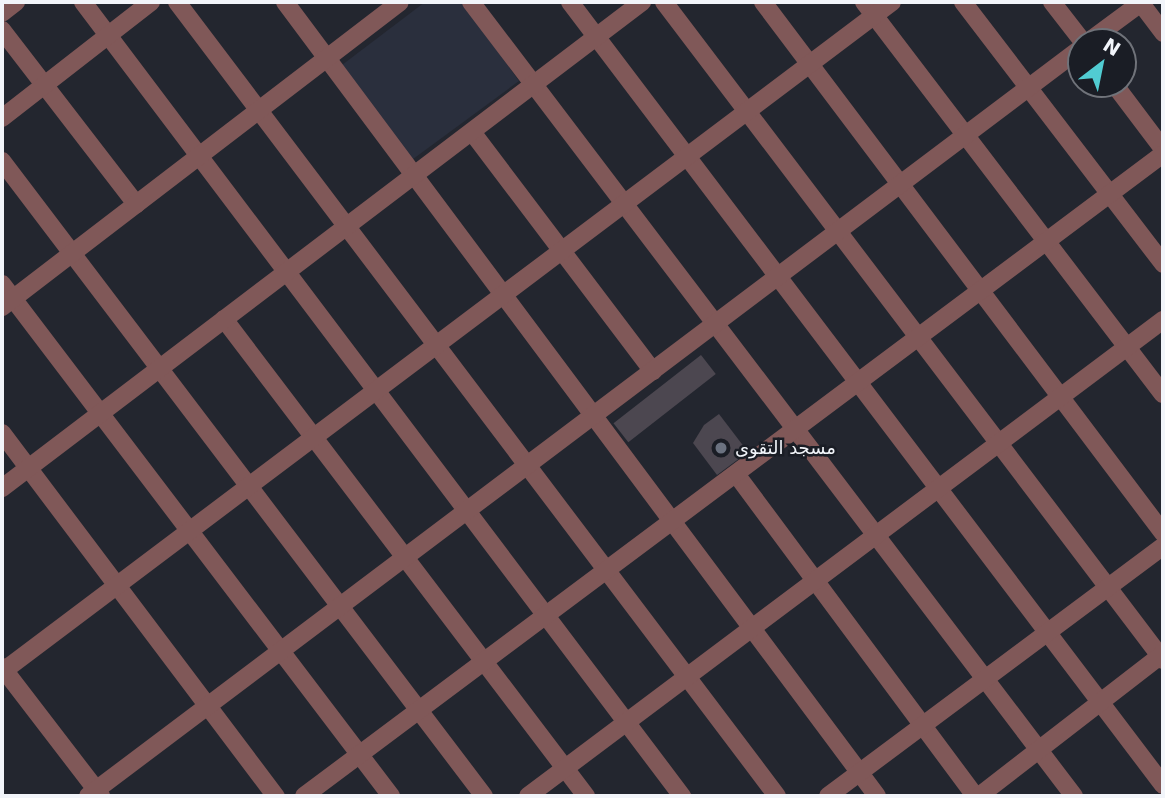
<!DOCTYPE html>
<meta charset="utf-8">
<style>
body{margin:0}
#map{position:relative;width:1165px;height:798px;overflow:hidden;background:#23262f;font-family:"DejaVu Sans",Cairo,sans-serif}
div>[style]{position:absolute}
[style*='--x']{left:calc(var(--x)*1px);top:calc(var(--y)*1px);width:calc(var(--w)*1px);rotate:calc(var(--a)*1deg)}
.built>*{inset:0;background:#2a2f3d}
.building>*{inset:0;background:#4c4750;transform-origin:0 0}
.minor>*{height:18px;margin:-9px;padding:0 9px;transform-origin:9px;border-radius:9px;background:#805858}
.dots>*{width:19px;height:19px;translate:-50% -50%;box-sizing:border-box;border:4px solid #1a1d25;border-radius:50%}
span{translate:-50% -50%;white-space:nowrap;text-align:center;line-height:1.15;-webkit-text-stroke:5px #1a1d25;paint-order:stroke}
.poi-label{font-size:18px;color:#f2f5fa}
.left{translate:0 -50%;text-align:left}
.frame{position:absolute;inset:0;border:4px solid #f2f5fa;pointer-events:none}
.north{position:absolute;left:1067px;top:28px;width:70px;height:70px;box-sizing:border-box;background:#1a1d25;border:2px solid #70737a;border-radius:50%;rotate:32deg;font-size:19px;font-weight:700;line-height:28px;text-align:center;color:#f2f5fa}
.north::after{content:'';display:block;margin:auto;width:24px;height:32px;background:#51ccd2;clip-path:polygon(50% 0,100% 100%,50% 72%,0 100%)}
</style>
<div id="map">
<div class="built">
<div style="clip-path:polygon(425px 2px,462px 2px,519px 81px,409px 162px,338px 68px)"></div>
</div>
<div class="building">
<div style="left:701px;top:355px;width:24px;height:111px;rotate:52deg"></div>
<div style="clip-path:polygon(719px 414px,748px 452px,717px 475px,693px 443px,704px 425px)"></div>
</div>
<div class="minor">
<div style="--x:83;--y:2;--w:995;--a:52.97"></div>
<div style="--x:177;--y:2;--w:995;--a:52.92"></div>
<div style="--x:285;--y:2;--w:990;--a:53.29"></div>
<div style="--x:471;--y:2;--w:997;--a:52.79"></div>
<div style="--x:570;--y:2;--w:982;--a:52.86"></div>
<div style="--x:664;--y:2;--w:826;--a:52.82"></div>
<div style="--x:763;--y:2;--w:665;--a:53.01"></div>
<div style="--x:864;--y:2;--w:493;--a:52.7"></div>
<div style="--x:963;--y:2;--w:330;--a:52.6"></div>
<div style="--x:1052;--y:2;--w:51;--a:52.2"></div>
<div style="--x:1140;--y:2;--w:39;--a:53"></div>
<div style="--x:2;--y:13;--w:18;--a:-38"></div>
<div style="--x:2;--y:30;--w:220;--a:52.4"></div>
<div style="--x:1088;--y:42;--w:67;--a:-36.5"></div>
<div style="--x:1114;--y:84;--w:81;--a:53"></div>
<div style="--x:2;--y:118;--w:189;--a:-37.9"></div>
<div style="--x:472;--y:132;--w:300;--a:52.9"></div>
<div style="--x:2;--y:161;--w:797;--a:52.8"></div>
<div style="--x:2;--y:284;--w:643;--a:52.77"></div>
<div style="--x:2;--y:307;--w:501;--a:-37.46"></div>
<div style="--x:224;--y:319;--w:599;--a:52.8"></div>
<div style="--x:2;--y:433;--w:455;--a:53"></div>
<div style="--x:736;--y:474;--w:401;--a:53.4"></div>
<div style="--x:2;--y:488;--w:804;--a:-37.21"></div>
<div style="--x:2;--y:667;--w:163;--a:52.5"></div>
<div style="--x:2;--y:672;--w:1114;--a:-36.97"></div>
<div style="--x:88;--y:796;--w:1243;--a:-36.99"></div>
<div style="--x:304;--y:796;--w:1072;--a:-36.77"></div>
<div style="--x:528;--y:796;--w:794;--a:-36.86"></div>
<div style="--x:828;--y:796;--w:418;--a:-36.7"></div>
<div style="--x:979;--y:796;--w:232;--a:-37.7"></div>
</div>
<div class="dots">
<div style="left:721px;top:448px;background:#6b7280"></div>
</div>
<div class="poi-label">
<span class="left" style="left:735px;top:448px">مسجد التقوى</span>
</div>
<div class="frame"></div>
<div class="north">N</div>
</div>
